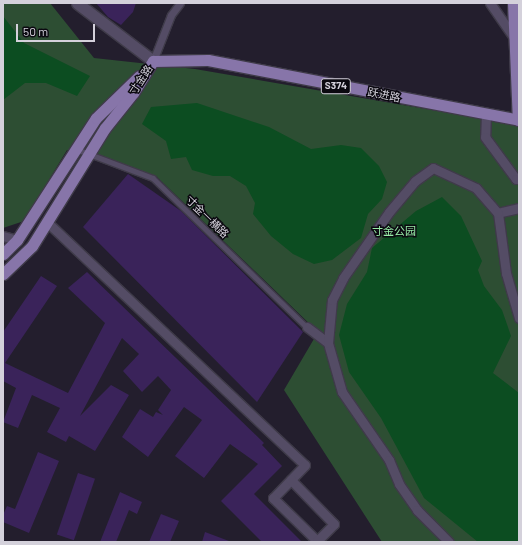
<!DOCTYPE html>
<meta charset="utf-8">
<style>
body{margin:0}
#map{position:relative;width:522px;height:545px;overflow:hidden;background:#231e2d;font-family:Barlow,"Noto Sans SC",sans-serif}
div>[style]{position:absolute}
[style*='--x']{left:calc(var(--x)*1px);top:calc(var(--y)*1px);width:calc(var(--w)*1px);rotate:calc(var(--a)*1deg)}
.green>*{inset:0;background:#2d4e33}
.water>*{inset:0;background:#0c4d21}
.building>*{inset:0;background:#3a235a;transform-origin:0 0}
.roads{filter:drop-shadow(1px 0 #3f3b49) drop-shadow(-1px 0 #3f3b49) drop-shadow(0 1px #3f3b49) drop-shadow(0 -1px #3f3b49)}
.service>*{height:4.5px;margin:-2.25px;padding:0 2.25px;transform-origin:2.25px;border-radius:2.25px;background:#544c65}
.pedestrian>*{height:7px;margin:-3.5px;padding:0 3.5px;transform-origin:3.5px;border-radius:3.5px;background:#544c65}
.minor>*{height:9px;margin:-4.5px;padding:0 4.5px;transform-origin:4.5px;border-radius:4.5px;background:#544c65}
.tertiary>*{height:11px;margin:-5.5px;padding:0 5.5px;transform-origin:5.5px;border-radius:5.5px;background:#544c65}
.primary>*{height:11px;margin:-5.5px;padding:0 5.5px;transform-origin:5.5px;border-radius:5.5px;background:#8775a9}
span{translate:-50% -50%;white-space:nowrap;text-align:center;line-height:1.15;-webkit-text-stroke:3px #0b0910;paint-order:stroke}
.shield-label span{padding:1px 3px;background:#0b0910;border:1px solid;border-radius:3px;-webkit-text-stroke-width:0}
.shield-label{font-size:10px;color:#d4d1db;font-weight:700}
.street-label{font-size:11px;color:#d4d1db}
.park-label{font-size:11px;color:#98eca7}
.frame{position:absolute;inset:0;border:4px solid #d4d1db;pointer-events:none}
.scale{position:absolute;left:16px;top:24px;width:79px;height:18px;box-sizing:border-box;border:2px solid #d4d1db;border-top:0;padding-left:5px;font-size:12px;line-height:14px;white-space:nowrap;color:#d4d1db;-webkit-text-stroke:3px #0b0910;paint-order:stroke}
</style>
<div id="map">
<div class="green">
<div style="clip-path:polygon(3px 3px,50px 3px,94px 58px,195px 69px,519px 125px,519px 542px,382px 542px,284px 390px,318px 332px,156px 176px,67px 150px,24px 221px,3px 228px)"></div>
</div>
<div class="water">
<div style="clip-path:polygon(3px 16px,24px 43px,90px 76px,77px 96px,46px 83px,25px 83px,3px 100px)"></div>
<div style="clip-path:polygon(197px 103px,269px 127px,311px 149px,341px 145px,361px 148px,379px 166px,387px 182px,382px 199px,368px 214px,361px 238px,332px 260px,314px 264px,293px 254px,271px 236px,253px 214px,255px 203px,246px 186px,230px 176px,213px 176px,192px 170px,186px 157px,171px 159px,166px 141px,142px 124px,151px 107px)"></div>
<div style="clip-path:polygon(442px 197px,461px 216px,482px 261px,478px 270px,484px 286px,502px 310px,511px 336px,493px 373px,519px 393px,519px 542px,478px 542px,424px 498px,381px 418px,349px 372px,339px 335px,347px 304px,367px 272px,372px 248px,416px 211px)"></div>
</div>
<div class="building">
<div style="clip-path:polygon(96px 3px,136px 3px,133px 12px,121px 25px,108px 17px)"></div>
<div style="clip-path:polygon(128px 174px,181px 211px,303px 332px,257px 402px,83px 227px)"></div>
<div style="clip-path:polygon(87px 272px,264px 443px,262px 445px,282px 466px,254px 494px,302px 542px,262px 542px,221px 501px,258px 464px,230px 444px,204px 478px,175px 456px,202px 420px,184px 407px,148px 457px,122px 437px,140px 409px,153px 417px,156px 412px,163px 415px,158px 410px,171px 390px,158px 376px,142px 392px,123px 371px,139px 354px,122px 338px,80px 416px,111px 385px,129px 395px,95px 451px,69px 436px,66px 442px,47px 432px,60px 408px,32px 395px,18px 428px,3px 422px,16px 388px,3px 381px,3px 332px,41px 276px,57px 286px,5px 363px,68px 393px,105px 323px,68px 288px)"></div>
<div style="clip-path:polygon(38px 452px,59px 461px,29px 533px,3px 522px,3px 515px,7px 506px,15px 509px)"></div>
<div style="left:78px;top:473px;width:18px;height:65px;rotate:19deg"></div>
<div style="clip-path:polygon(120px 492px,142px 502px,137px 514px,129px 510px,116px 542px,100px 542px)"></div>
<div style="clip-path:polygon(161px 514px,179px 521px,170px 542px,149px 542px)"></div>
<div style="clip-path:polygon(205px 532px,229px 541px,229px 542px,202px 542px)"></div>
</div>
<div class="roads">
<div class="service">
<div style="--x:76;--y:149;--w:82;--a:20.6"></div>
<div style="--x:153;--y:178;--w:214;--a:44.1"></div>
</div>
<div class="pedestrian">
<div style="--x:153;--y:61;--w:49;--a:-68.6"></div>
<div style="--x:171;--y:15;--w:15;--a:-53"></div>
</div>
<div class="minor">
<div style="--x:490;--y:3;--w:44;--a:55.2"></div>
<div style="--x:486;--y:114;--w:23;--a:92"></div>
<div style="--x:485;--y:137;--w:52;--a:53.6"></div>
<div style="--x:516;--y:179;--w:3;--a:0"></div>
<div style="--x:519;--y:208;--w:22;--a:167"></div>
<div style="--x:498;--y:213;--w:61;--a:82.4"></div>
<div style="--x:506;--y:273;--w:47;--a:73.9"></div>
<div style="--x:47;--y:222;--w:354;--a:43.3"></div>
<div style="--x:305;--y:465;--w:46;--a:134.1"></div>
<div style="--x:273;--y:498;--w:62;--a:44.3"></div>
<div style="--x:317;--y:541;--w:24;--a:-45"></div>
<div style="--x:334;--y:524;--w:62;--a:-134.3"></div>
<div style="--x:3;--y:236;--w:15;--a:16"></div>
<div style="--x:307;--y:327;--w:26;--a:37"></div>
<div style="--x:328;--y:343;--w:51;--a:74.1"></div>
<div style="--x:342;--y:392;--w:83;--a:55.3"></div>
<div style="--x:389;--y:460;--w:26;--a:67"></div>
<div style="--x:399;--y:484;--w:32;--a:55"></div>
<div style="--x:417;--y:510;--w:45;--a:45"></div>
<div style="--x:328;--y:343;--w:43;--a:-84.7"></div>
<div style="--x:332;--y:300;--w:25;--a:-63"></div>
<div style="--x:343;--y:278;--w:80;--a:-55.1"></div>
<div style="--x:389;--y:212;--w:40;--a:-50"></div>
<div style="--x:415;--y:181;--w:22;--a:-36"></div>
<div style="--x:433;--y:168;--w:47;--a:24.9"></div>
<div style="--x:476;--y:188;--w:33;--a:49"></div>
</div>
<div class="tertiary">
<div style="--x:77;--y:3;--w:96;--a:37.3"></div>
</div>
<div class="primary">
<div style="--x:513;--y:3;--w:117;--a:87.6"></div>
<div style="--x:153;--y:61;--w:55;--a:-1"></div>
<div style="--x:208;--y:60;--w:317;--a:10.9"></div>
<div style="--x:3;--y:254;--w:20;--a:-45"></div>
<div style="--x:17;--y:240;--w:145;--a:-57.1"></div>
<div style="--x:96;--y:118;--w:60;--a:-44.3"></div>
<div style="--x:3;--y:274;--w:40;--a:-44"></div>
<div style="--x:32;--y:246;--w:139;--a:-58.3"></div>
<div style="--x:105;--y:128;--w:45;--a:-51.3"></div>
<div style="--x:133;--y:93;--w:38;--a:-58"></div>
</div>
</div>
<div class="shield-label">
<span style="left:336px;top:86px">S374</span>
</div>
<div class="street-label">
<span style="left:141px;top:80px;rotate:-57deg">寸金路</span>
<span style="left:384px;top:95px;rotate:11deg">跃进路</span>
<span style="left:207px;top:217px;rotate:44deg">寸金一横路</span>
</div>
<div class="park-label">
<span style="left:394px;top:231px">寸金公园</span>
</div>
<div class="frame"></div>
<div class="scale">50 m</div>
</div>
